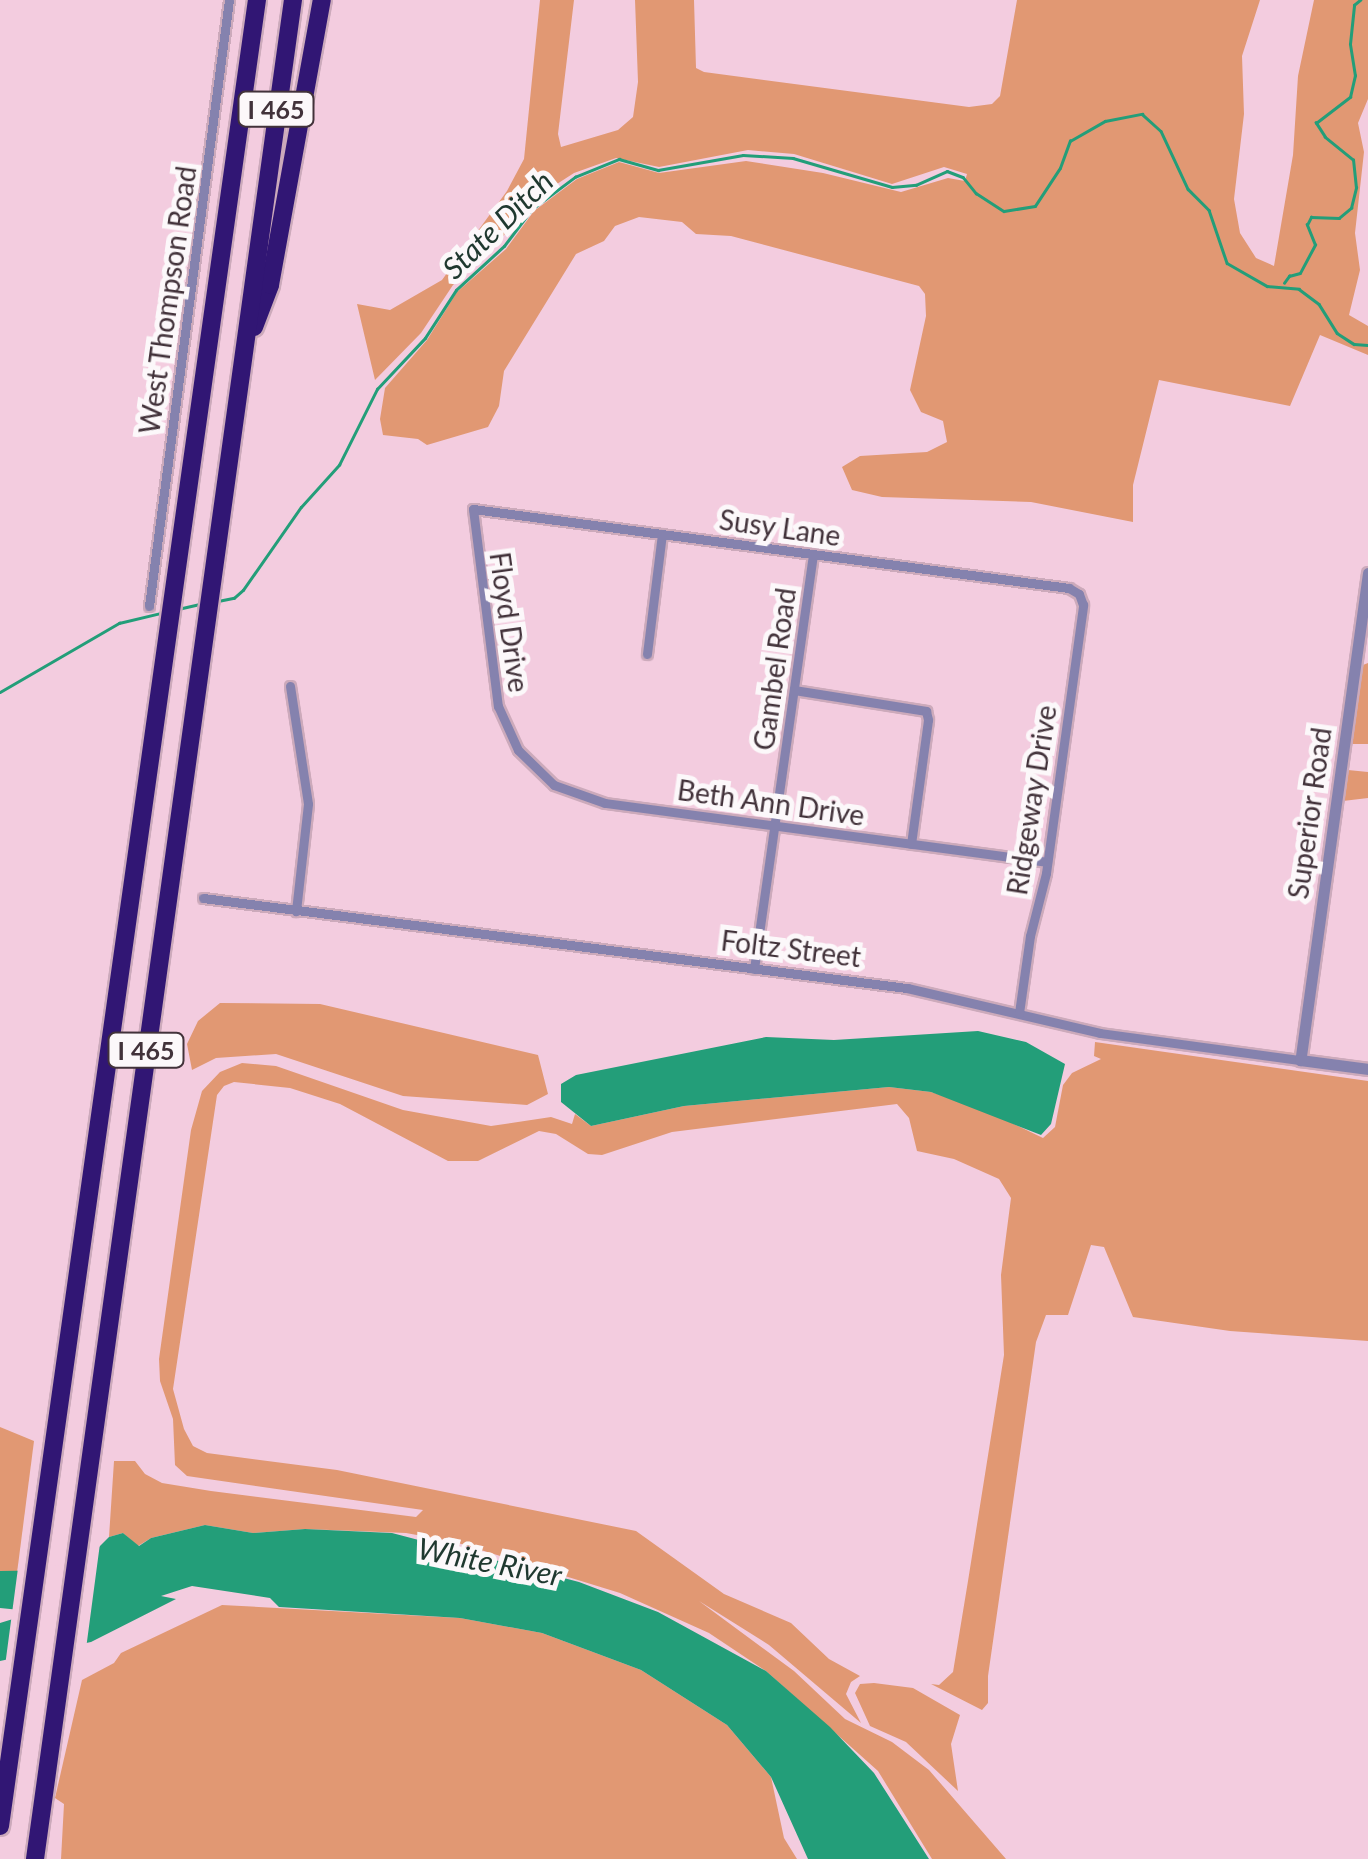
<!DOCTYPE html>
<style>
body{margin:0}
#map{position:relative;width:1368px;height:1859px;overflow:hidden;background:#f3ccdf;font-family:Lato,sans-serif}
div>[style]{position:absolute}
[style*='--x']{left:calc(var(--x)*1px);top:calc(var(--y)*1px);width:calc(var(--w)*1px);rotate:calc(var(--a)*1deg)}
.green>*{inset:0;background:#e19873}
.water>*{inset:0;background:#239e79}
.pier>*{inset:0;background:#f3ccdf}
.stream>*{height:2.5px;margin:-1.25px;padding:0 1.25px;transform-origin:1.25px;border-radius:1.25px;background:#239e79}
.roads{filter:drop-shadow(2px 0 #cab) drop-shadow(-2px 0 #cab) drop-shadow(0 2px #cab) drop-shadow(0 -2px #cab)}
.minor>*{height:9px;margin:-4.5px;padding:0 4.5px;transform-origin:4.5px;border-radius:4.5px;background:#8582ae}
.tertiary>*{height:11px;margin:-5.5px;padding:0 5.5px;transform-origin:5.5px;border-radius:5.5px;background:#8582ae}
.motorway>*{height:18px;margin:-9px;padding:0 9px;transform-origin:9px;border-radius:9px;background:#311674}
span{translate:-50% -50%;white-space:nowrap;text-align:center;line-height:1.15;-webkit-text-stroke:10px #fcf8fa;paint-order:stroke}
.shield-label span{padding:2px 8px;background:#fcf8fa;border:2px solid;border-radius:8px;-webkit-text-stroke-width:0}
.shield-label{font-size:25px;color:#42323a;font-weight:700}
.street-label{font-size:28px;color:#42323a}
.water-label{font-size:30px;color:#1f382f;font-style:italic}
</style>
<div id="map">
<div class="green">
<div style="clip-path:polygon(540px 0,574px 0,558px 134px,561px 147px,618px 130px,633px 117px,638px 82px,635px 0,694px 0,696px 68px,704px 72px,969px 107px,992px 104px,1000px 96px,1017px 0,1260px 0,1242px 56px,1244px 114px,1234px 199px,1240px 233px,1256px 258px,1274px 266px,1293px 155px,1298px 76px,1314px 0,1368px 0,1368px 99px,1358px 123px,1364px 152px,1355px 233px,1360px 270px,1349px 315px,1368px 326px,1368px 355px,1320px 335px,1290px 406px,1159px 380px,1133px 485px,1133px 522px,1031px 502px,882px 497px,852px 490px,842px 467px,860px 456px,927px 452px,947px 442px,943px 421px,921px 412px,910px 390px,926px 316px,925px 294px,919px 286px,731px 236px,696px 234px,682px 222px,639px 217px,615px 226px,604px 241px,576px 254px,504px 371px,499px 406px,488px 427px,427px 445px,418px 439px,383px 435px,380px 419px,385px 388px,427px 340px,457px 292px,506px 249px,534px 211px,577px 179px,619px 162px,659px 173px,746px 161px,823px 173px,901px 192px,948px 178px,965px 181px,967px 174px,944px 167px,892px 184px,794px 154px,748px 150px,659px 167px,616px 158px,574px 173px,529px 202px,498px 243px,453px 285px,421px 333px,375px 380px,357px 304px,390px 310px,442px 280px,507px 191px,524px 159px)"></div>
<div style="clip-path:polygon(1368px 663px,1368px 744px,1351px 744px,1363px 665px)"></div>
<div style="clip-path:polygon(1348px 770px,1368px 772px,1368px 798px,1343px 801px)"></div>
<div style="clip-path:polygon(220px 1003px,320px 1004px,538px 1055px,548px 1094px,527px 1105px,403px 1096px,276px 1054px,216px 1058px,192px 1070px,187px 1044px,198px 1021px)"></div>
<div style="clip-path:polygon(1095px 1042px,1368px 1081px,1368px 1341px,1230px 1331px,1133px 1317px,1104px 1247px,1091px 1245px,1068px 1315px,1046px 1315px,1036px 1342px,988px 1676px,988px 1703px,982px 1710px,931px 1684px,939px 1685px,953px 1672px,968px 1581px,1004px 1355px,1001px 1275px,1011px 1198px,999px 1179px,954px 1159px,917px 1151px,909px 1118px,897px 1104px,672px 1132px,602px 1155px,588px 1154px,556px 1134px,539px 1131px,478px 1161px,448px 1161px,340px 1104px,290px 1088px,234px 1082px,224px 1086px,217px 1095px,173px 1389px,184px 1429px,193px 1446px,207px 1453px,337px 1470px,636px 1531px,724px 1594px,791px 1623px,829px 1659px,860px 1676px,851px 1682px,846px 1694px,861px 1723px,769px 1645px,699px 1601px,794px 1671px,845px 1719px,892px 1742px,929px 1770px,1006px 1859px,932px 1859px,878px 1771px,766px 1671px,709px 1633px,620px 1593px,455px 1542px,406px 1533px,305px 1529px,253px 1533px,205px 1525px,151px 1538px,138px 1546px,123px 1533px,109px 1537px,114px 1461px,135px 1461px,145px 1474px,162px 1483px,211px 1491px,416px 1517px,423px 1510px,187px 1476px,175px 1465px,173px 1419px,160px 1381px,159px 1359px,191px 1130px,202px 1091px,220px 1072px,242px 1063px,276px 1066px,403px 1110px,491px 1126px,551px 1117px,572px 1124px,575px 1114px,591px 1126px,684px 1106px,889px 1087px,931px 1092px,981px 1108px,1043px 1138px,1055px 1127px,1063px 1085px,1072px 1073px,1101px 1059px,1094px 1056px)"></div>
<div style="clip-path:polygon(0 1427px,34px 1441px,17px 1573px,0 1571px)"></div>
<div style="clip-path:polygon(222px 1605px,460px 1618px,542px 1633px,641px 1670px,727px 1725px,771px 1777px,784px 1838px,797px 1859px,61px 1859px,64px 1804px,55px 1798px,82px 1680px,114px 1663px,121px 1653px)"></div>
<div style="clip-path:polygon(874px 1683px,913px 1688px,960px 1715px,951px 1744px,958px 1791px,906px 1742px,870px 1726px,855px 1693px,860px 1684px)"></div>
</div>
<div class="water">
<div style="clip-path:polygon(978px 1031px,1026px 1042px,1065px 1064px,1051px 1124px,1041px 1135px,931px 1092px,889px 1087px,684px 1106px,591px 1126px,561px 1102px,561px 1084px,576px 1075px,766px 1037px,834px 1040px)"></div>
<div style="clip-path:polygon(205px 1525px,253px 1533px,305px 1529px,392px 1533px,579px 1582px,658px 1612px,766px 1671px,830px 1727px,874px 1773px,929px 1859px,808px 1859px,771px 1777px,727px 1725px,641px 1670px,542px 1633px,460px 1618px,279px 1607px,270px 1598px,192px 1586px,161px 1596px,176px 1599px,91px 1642px,0 1661px,0 1623px,13px 1619px,20px 1610px,0 1608px,0 1571px,63px 1570px,91px 1555px,109px 1537px,123px 1533px,139px 1546px,151px 1538px)"></div>
</div>
<div class="pier">
<div style="clip-path:polygon(101px 1536px,86px 1649px,54px 1657px,25px 1658px,5px 1666px,18px 1568px,61px 1565px,88px 1552px)"></div>
</div>
<div class="stream">
<div style="--x:1284;--y:283;--w:9;--a:-54"></div>
<div style="--x:1289;--y:276;--w:11;--a:-15"></div>
<div style="--x:1300;--y:273;--w:32;--a:-62"></div>
<div style="--x:1315;--y:245;--w:22;--a:-112"></div>
<div style="--x:1307;--y:225;--w:9;--a:-63"></div>
<div style="--x:1311;--y:217;--w:28;--a:2"></div>
<div style="--x:1339;--y:218;--w:16;--a:-40"></div>
<div style="--x:1351;--y:208;--w:21;--a:-76"></div>
<div style="--x:1356;--y:188;--w:28;--a:-96"></div>
<div style="--x:1353;--y:160;--w:36;--a:-141"></div>
<div style="--x:1325;--y:137;--w:17;--a:-123"></div>
<div style="--x:1316;--y:123;--w:43;--a:-37.4"></div>
<div style="--x:1350;--y:97;--w:22;--a:-77"></div>
<div style="--x:1355;--y:76;--w:32;--a:-99"></div>
<div style="--x:1350;--y:44;--w:39;--a:-84"></div>
<div style="--x:1354;--y:5;--w:8;--a:-40"></div>
<div style="--x:218;--y:601;--w:16;--a:-11"></div>
<div style="--x:234;--y:598;--w:12;--a:-42"></div>
<div style="--x:243;--y:590;--w:101;--a:-55.1"></div>
<div style="--x:301;--y:507;--w:57;--a:-47.9"></div>
<div style="--x:339;--y:465;--w:85;--a:-63.4"></div>
<div style="--x:377;--y:389;--w:70;--a:-46.7"></div>
<div style="--x:425;--y:338;--w:57;--a:-57.1"></div>
<div style="--x:456;--y:290;--w:65;--a:-42.5"></div>
<div style="--x:504;--y:246;--w:46;--a:-52.9"></div>
<div style="--x:532;--y:209;--w:54;--a:-36.7"></div>
<div style="--x:575;--y:177;--w:48;--a:-22.2"></div>
<div style="--x:619;--y:159;--w:41;--a:15.8"></div>
<div style="--x:658;--y:170;--w:86;--a:-10"></div>
<div style="--x:743;--y:155;--w:50;--a:3.4"></div>
<div style="--x:793;--y:158;--w:103;--a:16.3"></div>
<div style="--x:892;--y:187;--w:24;--a:-5"></div>
<div style="--x:916;--y:185;--w:34;--a:-24"></div>
<div style="--x:947;--y:171;--w:17;--a:21"></div>
<div style="--x:963;--y:177;--w:21;--a:51"></div>
<div style="--x:976;--y:193;--w:33;--a:33"></div>
<div style="--x:1004;--y:211;--w:31;--a:-9"></div>
<div style="--x:1035;--y:206;--w:45;--a:-56.7"></div>
<div style="--x:1060;--y:168;--w:29;--a:-70"></div>
<div style="--x:1070;--y:141;--w:40;--a:-29.7"></div>
<div style="--x:1105;--y:121;--w:38;--a:-11"></div>
<div style="--x:1142;--y:114;--w:25;--a:42"></div>
<div style="--x:1161;--y:131;--w:64;--a:65"></div>
<div style="--x:1188;--y:189;--w:30;--a:45"></div>
<div style="--x:1209;--y:210;--w:56;--a:71.2"></div>
<div style="--x:1227;--y:263;--w:46;--a:29.9"></div>
<div style="--x:1267;--y:286;--w:32;--a:5"></div>
<div style="--x:1299;--y:289;--w:25;--a:37"></div>
<div style="--x:1319;--y:304;--w:34;--a:58"></div>
<div style="--x:1337;--y:333;--w:20;--a:33"></div>
<div style="--x:1354;--y:344;--w:14;--a:4"></div>
<div style="--x:178;--y:609;--w:23;--a:-13"></div>
<div style="--x:0;--y:692;--w:138;--a:-30.1"></div>
<div style="--x:119;--y:623;--w:43;--a:-13.4"></div>
</div>
<div class="roads">
<div class="minor">
<div style="--x:149;--y:606;--w:611;--a:-82.48"></div>
<div style="--x:647;--y:654;--w:121;--a:-82.9"></div>
<div style="--x:290;--y:686;--w:119;--a:81.3"></div>
<div style="--x:308;--y:804;--w:108;--a:96.4"></div>
<div style="--x:794;--y:690;--w:134;--a:9"></div>
<div style="--x:926;--y:711;--w:9;--a:77"></div>
<div style="--x:928;--y:720;--w:125;--a:97.8"></div>
<div style="--x:203;--y:898;--w:710;--a:7.29"></div>
<div style="--x:907;--y:988;--w:198;--a:13.1"></div>
<div style="--x:1100;--y:1033;--w:202;--a:7.7"></div>
<div style="--x:754;--y:969;--w:419;--a:-81.9"></div>
<div style="--x:1019;--y:1013;--w:78;--a:-81.9"></div>
<div style="--x:1030;--y:936;--w:65;--a:-75.7"></div>
<div style="--x:1046;--y:873;--w:271;--a:-82.1"></div>
<div style="--x:1083;--y:605;--w:12;--a:-110"></div>
<div style="--x:1079;--y:594;--w:12;--a:-149"></div>
<div style="--x:1069;--y:588;--w:601;--a:-172.45"></div>
<div style="--x:473;--y:509;--w:199;--a:82.8"></div>
<div style="--x:498;--y:706;--w:48;--a:65.6"></div>
<div style="--x:518;--y:750;--w:50;--a:44.2"></div>
<div style="--x:554;--y:785;--w:54;--a:19.4"></div>
<div style="--x:605;--y:803;--w:446;--a:7.6"></div>
</div>
<div class="tertiary">
<div style="--x:1368;--y:573;--w:492;--a:97.9"></div>
<div style="--x:1300;--y:1060;--w:69;--a:7.5"></div>
</div>
<div class="motorway">
<div style="--x:254;--y:327;--w:45;--a:-69.1"></div>
<div style="--x:270;--y:285;--w:290;--a:-79.7"></div>
<div style="--x:0;--y:1826;--w:1844;--a:-81.99"></div>
<div style="--x:35;--y:1859;--w:1877;--a:-82.1"></div>
</div>
</div>
<div class="shield-label">
<span style="left:276px;top:109px">I 465</span>
<span style="left:146px;top:1050px">I 465</span>
</div>
<div class="street-label">
<span style="left:167px;top:300px;rotate:-82deg">West Thompson Road</span>
<span style="left:780px;top:527px;rotate:8deg">Susy Lane</span>
<span style="left:510px;top:622px;rotate:82deg">Floyd Drive</span>
<span style="left:774px;top:669px;rotate:-82deg">Gambel Road</span>
<span style="left:1031px;top:800px;rotate:-81deg">Ridgeway Drive</span>
<span style="left:771px;top:802px;rotate:8deg">Beth Ann Drive</span>
<span style="left:1309px;top:813px;rotate:-82deg">Superior Road</span>
<span style="left:791px;top:948px;rotate:7deg">Foltz Street</span>
</div>
<div class="water-label">
<span style="left:497px;top:224px;rotate:-44deg">State Ditch</span>
<span style="left:490px;top:1561px;rotate:11deg">White River</span>
</div>
</div>
